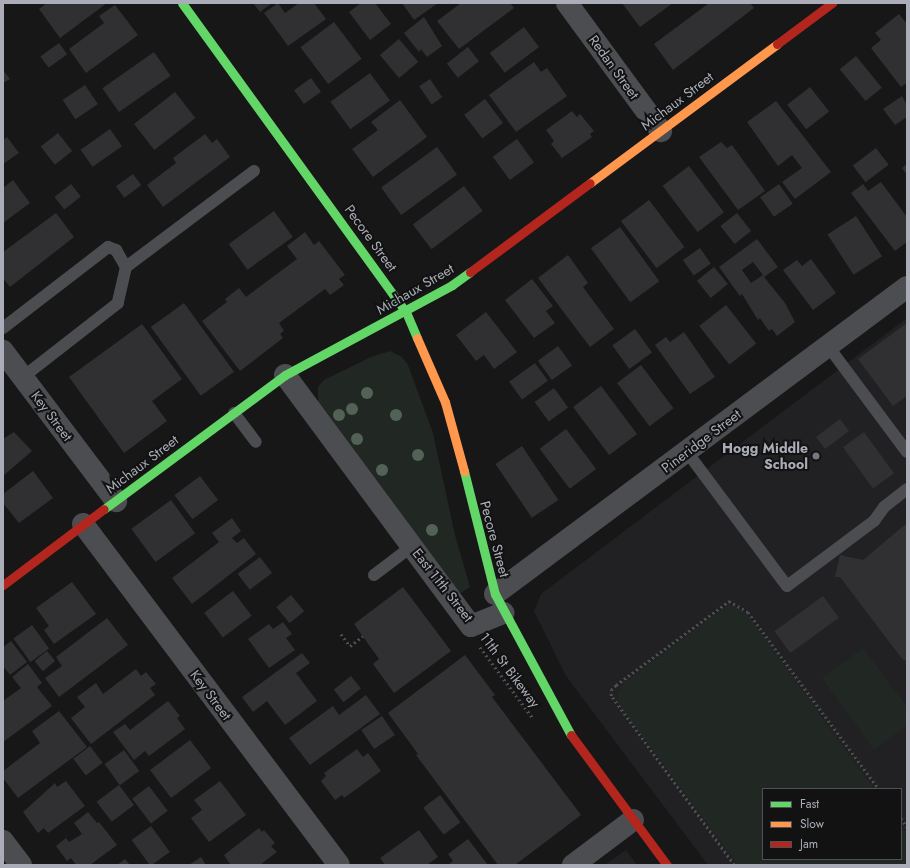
<!DOCTYPE html>
<style>
body{margin:0}
#map{position:relative;width:910px;height:868px;overflow:hidden;background:#171718;font-family:Jost,sans-serif}
div>[style]{position:absolute}
[style*='--x']{left:calc(var(--x)*1px);top:calc(var(--y)*1px);width:calc(var(--w)*1px);rotate:calc(var(--a)*1deg)}
.built>*{inset:0;background:#212123}
.green>*{inset:0;background:#212723}
.building>*{inset:0;background:#303032;transform-origin:0 0}
.path>*{height:2.5px;margin-top:-1.25px;transform-origin:0;background:repeating-linear-gradient(90deg,#4d4e51 0 2px,transparent 0 5px)}
.lane>*{height:12px;margin:-6px;padding:0 6px;transform-origin:6px;border-radius:6px;background:#4c4d50}
.street>*{height:22px;margin:-11px;padding:0 11px;transform-origin:11px;border-radius:11px;background:#4c4d50}
.fast>*{height:9px;margin:-4.5px;padding:0 4.5px;transform-origin:4.5px;border-radius:4.5px;background:#63d668}
.slow>*{height:9px;margin:-4.5px;padding:0 4.5px;transform-origin:4.5px;border-radius:4.5px;background:#ff974d}
.jam>*{height:9px;margin:-4.5px;padding:0 4.5px;transform-origin:4.5px;border-radius:4.5px;background:#b3261e}
.trees>*{width:12px;height:12px;margin:-6px;border-radius:50%;background:#526256}
.dots>*{width:11px;height:11px;translate:-50% -50%;box-sizing:border-box;border:2px solid #121213;border-radius:50%}
span{translate:-50% -50%;white-space:nowrap;text-align:center;line-height:1.15;-webkit-text-stroke:4px #121213;paint-order:stroke}
.street-label{font-size:14px;color:#aaadb7}
.poi-label{font-size:14px;color:#aaadb7;font-weight:700}
.right{translate:-100% -50%;text-align:right}
.frame{position:absolute;inset:0;border:4px solid #aaadb7;pointer-events:none}
.legend{position:absolute;left:762px;top:788px;width:140px;height:72px;box-sizing:border-box;background:#121213;border:1px solid #4f5055;margin:0;padding:5px 7px;list-style:none;font-size:12px;color:#aaadb7}
.legend li{display:flex;align-items:center;gap:8px;height:20px}
.legend b{width:20px;border:1px solid #4f5055}
</style>
<div id="map">
<div class="built">
<div style="clip-path:polygon(evenodd,907px 318px,907px 865px,708px 865px,566px 676px,534px 611px,541px 594px,907px 318px,763px 789px,901px 789px,901px 859px,763px 859px,763px 789px)"></div>
<div style="clip-path:polygon(626px 850px,637px 865px,605px 865px)"></div>
</div>
<div class="green">
<div style="clip-path:polygon(390px 351px,402px 357px,408px 365px,433px 433px,455px 535px,470px 587px,459px 594px,318px 405px,318px 387px,324px 380px,371px 357px)"></div>
<div style="clip-path:polygon(728px 605px,737px 607px,746px 613px,874px 789px,763px 789px,763px 859px,901px 859px,901px 826px,907px 834px,907px 865px,738px 865px,618px 703px,618px 693px,624px 683px)"></div>
<div style="clip-path:polygon(863px 648px,907px 707px,907px 725px,874px 750px,822px 678px)"></div>
</div>
<div class="building">
<div style="clip-path:polygon(47px 3px,107px 3px,60px 38px,39px 9px)"></div>
<div style="clip-path:polygon(253px 3px,272px 3px,260px 12px)"></div>
<div style="clip-path:polygon(278px 3px,285px 13px,299px 3px,314px 3px,326px 19px,288px 46px,264px 13px)"></div>
<div style="clip-path:polygon(361px 3px,375px 3px,391px 24px,370px 40px,349px 12px)"></div>
<div style="clip-path:polygon(402px 3px,438px 3px,414px 20px)"></div>
<div style="clip-path:polygon(461px 3px,510px 3px,514px 8px,459px 49px,437px 21px)"></div>
<div style="clip-path:polygon(622px 3px,673px 3px,640px 27px)"></div>
<div style="clip-path:polygon(709px 3px,750px 3px,754px 8px,673px 70px,654px 44px)"></div>
<div style="clip-path:polygon(115px 5px,138px 35px,86px 73px,69px 49px,104px 23px,99px 16px)"></div>
<div style="clip-path:polygon(899px 14px,907px 24px,907px 83px,901px 87px,871px 48px,881px 40px,875px 33px)"></div>
<div style="clip-path:polygon(424px 17px,442px 46px,427px 57px,421px 49px,419px 52px,404px 33px)"></div>
<div style="left:334px;top:22px;width:46px;height:42px;rotate:53deg"></div>
<div style="left:524px;top:27px;width:25px;height:43px;rotate:53deg"></div>
<div style="left:399px;top:39px;width:30px;height:25px;rotate:50deg"></div>
<div style="left:59px;top:43px;width:14px;height:23px;rotate:54deg"></div>
<div style="left:468px;top:47px;width:18px;height:27px;rotate:52deg"></div>
<div style="left:154px;top:52px;width:29px;height:63px;rotate:55deg"></div>
<div style="left:856px;top:56px;width:41px;height:21px;rotate:51deg"></div>
<div style="clip-path:polygon(534px 62px,541px 72px,547px 68px,567px 96px,516px 132px,489px 95px)"></div>
<div style="clip-path:polygon(3px 70px,10px 79px,3px 83px)"></div>
<div style="left:370px;top:73px;width:34px;height:49px;rotate:54deg"></div>
<div style="left:311px;top:78px;width:17px;height:21px;rotate:54deg"></div>
<div style="left:430px;top:79px;width:22px;height:13px;rotate:56deg"></div>
<div style="left:85px;top:85px;width:23px;height:27px;rotate:56deg"></div>
<div style="left:810px;top:87px;width:31px;height:29px;rotate:52deg"></div>
<div style="left:175px;top:92px;width:33px;height:52px;rotate:52deg"></div>
<div style="clip-path:polygon(902px 96px,907px 105px,907px 117px,895px 125px,883px 109px)"></div>
<div style="left:485px;top:99px;width:30px;height:26px;rotate:53deg"></div>
<div style="clip-path:polygon(400px 100px,427px 137px,373px 177px,352px 149px,378px 130px,371px 122px)"></div>
<div style="clip-path:polygon(776px 101px,831px 172px,795px 199px,782px 182px,802px 168px,792px 155px,778px 166px,747px 122px)"></div>
<div style="clip-path:polygon(572px 111px,577px 117px,580px 114px,594px 131px,590px 134px,592px 137px,562px 158px,551px 144px,554px 141px,546px 130px)"></div>
<div style="left:110px;top:129px;width:21px;height:36px;rotate:55deg"></div>
<div style="left:58px;top:133px;width:23px;height:22px;rotate:52deg"></div>
<div style="clip-path:polygon(205px 134px,212px 143px,217px 139px,230px 157px,163px 207px,147px 185px,176px 163px,173px 158px)"></div>
<div style="clip-path:polygon(7px 137px,19px 153px,3px 164px,3px 140px)"></div>
<div style="left:517px;top:139px;width:29px;height:30px;rotate:54deg"></div>
<div style="clip-path:polygon(721px 142px,727px 148px,732px 145px,765px 191px,738px 210px,699px 157px)"></div>
<div style="left:437px;top:147px;width:34px;height:69px;rotate:54deg"></div>
<div style="left:876px;top:148px;width:21px;height:29px;rotate:53deg"></div>
<div style="clip-path:polygon(907px 164px,907px 175px,902px 168px)"></div>
<div style="left:689px;top:166px;width:58px;height:33px;rotate:53deg"></div>
<div style="left:133px;top:174px;width:14px;height:21px;rotate:54deg"></div>
<div style="clip-path:polygon(13px 180px,30px 203px,3px 223px,3px 188px)"></div>
<div style="clip-path:polygon(881px 182px,907px 217px,907px 242px,895px 251px,851px 193px,863px 184px,868px 191px)"></div>
<div style="left:71px;top:184px;width:16px;height:21px;rotate:52deg"></div>
<div style="left:779px;top:184px;width:24px;height:23px;rotate:55deg"></div>
<div style="left:464px;top:186px;width:31px;height:64px;rotate:53deg"></div>
<div style="left:649px;top:200px;width:59px;height:35px;rotate:53deg"></div>
<div style="left:274px;top:211px;width:32px;height:56px;rotate:54deg"></div>
<div style="clip-path:polygon(56px 213px,74px 237px,10px 287px,3px 278px,3px 252px)"></div>
<div style="left:737px;top:213px;width:23px;height:21px;rotate:52deg"></div>
<div style="left:856px;top:216px;width:48px;height:34px;rotate:57deg"></div>
<div style="left:620px;top:227px;width:67px;height:36px;rotate:54deg"></div>
<div style="clip-path:polygon(305px 232px,314px 245px,319px 241px,345px 275px,339px 279px,344px 285px,330px 295px,325px 289px,279px 323px,284px 331px,280px 334px,283px 338px,240px 371px,202px 321px,227px 302px,225px 299px,239px 288px,246px 297px,297px 259px,287px 246px)"></div>
<div style="clip-path:polygon(evenodd,757px 239px,778px 267px,764px 277px,785px 303px,795px 322px,777px 336px,772px 329px,769px 331px,760px 318px,758px 320px,742px 294px,740px 296px,719px 267px,757px 239px,753px 262px,763px 275px,751px 283px,742px 270px,753px 262px)"></div>
<div style="left:700px;top:248px;width:19px;height:21px;rotate:55deg"></div>
<div style="clip-path:polygon(568px 255px,588px 283px,583px 287px,614px 329px,590px 347px,538px 278px)"></div>
<div style="clip-path:polygon(811px 259px,836px 293px,813px 310px,783px 270px,797px 260px,802px 266px)"></div>
<div style="left:714px;top:267px;width:22px;height:22px;rotate:51deg"></div>
<div style="clip-path:polygon(532px 279px,553px 306px,546px 311px,555px 323px,534px 338px,505px 300px)"></div>
<div style="left:184px;top:303px;width:85px;height:41px;rotate:54deg"></div>
<div style="left:726px;top:305px;width:49px;height:34px;rotate:52deg"></div>
<div style="clip-path:polygon(486px 312px,517px 352px,494px 369px,484px 355px,476px 361px,456px 335px)"></div>
<div style="clip-path:polygon(907px 323px,907px 396px,893px 406px,858px 359px)"></div>
<div style="clip-path:polygon(142px 324px,182px 379px,152px 401px,167px 421px,124px 453px,69px 377px)"></div>
<div style="left:635px;top:329px;width:29px;height:28px;rotate:54deg"></div>
<div style="clip-path:polygon(684px 332px,715px 377px,690px 394px,655px 345px,666px 337px,670px 342px)"></div>
<div style="left:558px;top:346px;width:24px;height:25px;rotate:54deg"></div>
<div style="left:535px;top:363px;width:22px;height:32px;rotate:54deg"></div>
<div style="left:641px;top:365px;width:54px;height:30px;rotate:53deg"></div>
<div style="left:601px;top:386px;width:60px;height:35px;rotate:53deg"></div>
<div style="left:554px;top:388px;width:24px;height:24px;rotate:54deg"></div>
<div style="left:840px;top:419px;width:15px;height:30px;rotate:53deg"></div>
<div style="left:566px;top:429px;width:50px;height:33px;rotate:53deg"></div>
<div style="clip-path:polygon(14px 432px,32px 451px,3px 476px,3px 439px)"></div>
<div style="left:864px;top:432px;width:51px;height:26px;rotate:54deg"></div>
<div style="left:522px;top:446px;width:65px;height:32px;rotate:56deg"></div>
<div style="clip-path:polygon(33px 471px,53px 498px,19px 523px,3px 503px,3px 494px)"></div>
<div style="left:200px;top:476px;width:30px;height:32px;rotate:53deg"></div>
<div style="left:171px;top:500px;width:41px;height:49px;rotate:54deg"></div>
<div style="clip-path:polygon(232px 518px,241px 531px,232px 538px,237px 543px,244px 538px,256px 554px,192px 604px,172px 578px,219px 542px,212px 533px)"></div>
<div style="clip-path:polygon(907px 523px,907px 661px,903px 660px,840px 577px,835px 577px,840px 555px,863px 560px)"></div>
<div style="left:260px;top:557px;width:20px;height:28px;rotate:53deg"></div>
<div style="clip-path:polygon(72px 582px,96px 614px,54px 644px,44px 630px,49px 626px,36px 608px)"></div>
<div style="clip-path:polygon(403px 587px,451px 651px,394px 693px,373px 664px,379px 659px,354px 624px)"></div>
<div style="left:233px;top:591px;width:31px;height:36px;rotate:53deg"></div>
<div style="left:291px;top:595px;width:21px;height:19px;rotate:51deg"></div>
<div style="left:823px;top:596px;width:27px;height:60px;rotate:54deg"></div>
<div style="clip-path:polygon(107px 618px,128px 645px,59px 697px,45px 678px,62px 666px,56px 657px)"></div>
<div style="clip-path:polygon(283px 622px,292px 634px,286px 638px,295px 650px,269px 668px,248px 639px,269px 624px,273px 629px)"></div>
<div style="left:32px;top:625px;width:29px;height:23px;rotate:54deg"></div>
<div style="clip-path:polygon(11px 641px,27px 662px,10px 675px,3px 666px,3px 647px)"></div>
<div style="left:47px;top:651px;width:13px;height:16px;rotate:51deg"></div>
<div style="clip-path:polygon(302px 653px,310px 663px,296px 673px,317px 701px,285px 725px,267px 701px,253px 712px,242px 697px)"></div>
<div style="clip-path:polygon(465px 655px,495px 695px,492px 697px,581px 815px,515px 865px,498px 865px,416px 755px,418px 754px,388px 713px)"></div>
<div style="clip-path:polygon(28px 664px,42px 683px,37px 687px,52px 706px,3px 742px,3px 701px,21px 688px,12px 677px)"></div>
<div style="clip-path:polygon(136px 669px,141px 676px,146px 672px,156px 684px,150px 688px,155px 695px,91px 744px,71px 718px,85px 707px,77px 697px,96px 683px,103px 694px)"></div>
<div style="left:351px;top:676px;width:16px;height:22px;rotate:52deg"></div>
<div style="clip-path:polygon(366px 695px,380px 714px,310px 765px,289px 738px,333px 706px,339px 715px)"></div>
<div style="clip-path:polygon(168px 701px,180px 716px,177px 718px,185px 729px,149px 756px,145px 751px,134px 760px,113px 732px,125px 724px,130px 730px)"></div>
<div style="clip-path:polygon(59px 711px,87px 747px,18px 798px,3px 778px,3px 771px,40px 743px,32px 731px)"></div>
<div style="left:382px;top:716px;width:23px;height:25px;rotate:56deg"></div>
<div style="left:190px;top:740px;width:35px;height:50px;rotate:53deg"></div>
<div style="left:90px;top:746px;width:21px;height:21px;rotate:53deg"></div>
<div style="clip-path:polygon(357px 749px,363px 757px,368px 753px,381px 771px,344px 798px,342px 795px,335px 800px,321px 781px,326px 776px,324px 773px)"></div>
<div style="left:124px;top:750px;width:26px;height:24px;rotate:54deg"></div>
<div style="clip-path:polygon(66px 781px,85px 806px,48px 833px,44px 828px,38px 833px,23px 812px,55px 783px,57px 787px)"></div>
<div style="clip-path:polygon(220px 781px,246px 815px,209px 842px,191px 818px,202px 810px,194px 800px)"></div>
<div style="left:119px;top:785px;width:25px;height:28px;rotate:53deg"></div>
<div style="left:149px;top:786px;width:31px;height:21px;rotate:53deg"></div>
<div style="left:440px;top:795px;width:34px;height:21px;rotate:53deg"></div>
<div style="clip-path:polygon(88px 812px,97px 823px,99px 822px,117px 845px,90px 865px,76px 865px,71px 858px,67px 861px,56px 846px,66px 838px,69px 842px,82px 834px,74px 823px)"></div>
<div style="left:151px;top:826px;width:32px;height:24px;rotate:54deg"></div>
<div style="clip-path:polygon(259px 828px,262px 832px,264px 830px,275px 843px,271px 846px,277px 852px,260px 865px,229px 865px,230px 864px,224px 855px)"></div>
<div style="clip-path:polygon(419px 830px,438px 857px,427px 865px,385px 865px,380px 858px)"></div>
<div style="clip-path:polygon(468px 839px,488px 865px,448px 865px,453px 861px,448px 854px)"></div>
<div style="clip-path:polygon(201px 857px,206px 865px,189px 865px)"></div>
<div style="clip-path:polygon(125px 859px,130px 865px,117px 865px)"></div>
</div>
<div class="path">
<div style="--x:341;--y:634;--w:15;--a:53"></div>
<div style="--x:350;--y:646;--w:16;--a:-38"></div>
<div style="--x:480;--y:647;--w:89;--a:53.3"></div>
<div style="--x:901;--y:818;--w:11;--a:56"></div>
<div style="--x:734;--y:865;--w:209;--a:-126"></div>
<div style="--x:611;--y:696;--w:6;--a:-90"></div>
<div style="--x:611;--y:690;--w:7;--a:-45"></div>
<div style="--x:616;--y:685;--w:141;--a:-36.6"></div>
<div style="--x:729;--y:601;--w:22;--a:30"></div>
<div style="--x:748;--y:612;--w:220;--a:53.5"></div>
</div>
<div class="lane">
<div style="--x:126;--y:267;--w:160;--a:-36.9"></div>
<div style="--x:3;--y:328;--w:133;--a:-37.6"></div>
<div style="--x:108;--y:247;--w:9;--a:21"></div>
<div style="--x:116;--y:250;--w:20;--a:60"></div>
<div style="--x:126;--y:267;--w:37;--a:103"></div>
<div style="--x:118;--y:303;--w:120;--a:142.1"></div>
<div style="--x:828;--y:346;--w:132;--a:53.3"></div>
<div style="--x:234;--y:413;--w:36;--a:53"></div>
<div style="--x:687;--y:452;--w:167;--a:53.3"></div>
<div style="--x:787;--y:586;--w:109;--a:-36.8"></div>
<div style="--x:874;--y:521;--w:17;--a:-54"></div>
<div style="--x:884;--y:507;--w:29;--a:-38"></div>
<div style="--x:374;--y:575;--w:48;--a:-37.3"></div>
</div>
<div class="street">
<div style="--x:567;--y:3;--w:159;--a:53.7"></div>
<div style="--x:3;--y:351;--w:188;--a:53"></div>
<div style="--x:285;--y:375;--w:312;--a:53.5"></div>
<div style="--x:471;--y:626;--w:35;--a:-22"></div>
<div style="--x:83;--y:524;--w:426;--a:53.1"></div>
<div style="--x:495;--y:594;--w:514;--a:-36.69"></div>
<div style="--x:3;--y:841;--w:30;--a:53"></div>
<div style="--x:573;--y:865;--w:75;--a:-36.9"></div>
</div>
<div class="fast">
<div style="--x:182;--y:3;--w:382;--a:54.1"></div>
<div style="--x:406;--y:312;--w:28;--a:67"></div>
<div style="--x:464;--y:471;--w:127;--a:75.9"></div>
<div style="--x:495;--y:594;--w:160;--a:61.7"></div>
<div style="--x:104;--y:509;--w:225;--a:-36.5"></div>
<div style="--x:285;--y:375;--w:190;--a:-28.3"></div>
<div style="--x:452;--y:285;--w:22;--a:-36"></div>
</div>
<div class="slow">
<div style="--x:590;--y:183;--w:233;--a:-36.6"></div>
<div style="--x:417;--y:338;--w:70;--a:66.4"></div>
<div style="--x:445;--y:402;--w:72;--a:74.6"></div>
</div>
<div class="jam">
<div style="--x:777;--y:44;--w:69;--a:-36.7"></div>
<div style="--x:470;--y:272;--w:149;--a:-36.6"></div>
<div style="--x:3;--y:585;--w:126;--a:-37"></div>
<div style="--x:571;--y:735;--w:162;--a:53.6"></div>
</div>
<div class="trees">
<div style="left:367px;top:393px"></div>
<div style="left:352px;top:409px"></div>
<div style="left:339px;top:415px"></div>
<div style="left:396px;top:415px"></div>
<div style="left:357px;top:439px"></div>
<div style="left:418px;top:455px"></div>
<div style="left:382px;top:470px"></div>
<div style="left:432px;top:530px"></div>
</div>
<div class="dots">
<div style="left:816px;top:456px;background:#77787f"></div>
</div>
<div class="street-label">
<span style="left:614px;top:67px;rotate:54deg">Redan Street</span>
<span style="left:677px;top:101px;rotate:-37deg">Michaux Street</span>
<span style="left:371px;top:238px;rotate:54deg">Pecore Street</span>
<span style="left:415px;top:289px;rotate:-30deg">Michaux Street</span>
<span style="left:52px;top:416px;rotate:53deg">Key Street</span>
<span style="left:701px;top:441px;rotate:-37deg">Pineridge Street</span>
<span style="left:142px;top:464px;rotate:-37deg">Michaux Street</span>
<span style="left:495px;top:539px;rotate:75deg">Pecore Street</span>
<span style="left:443px;top:585px;rotate:52deg">East 11th Street</span>
<span style="left:510px;top:670px;rotate:53deg">11th St Bikeway</span>
<span style="left:211px;top:695px;rotate:53deg">Key Street</span>
</div>
<div class="poi-label">
<span class="right" style="left:808px;top:456px">Hogg Middle<br>School</span>
</div>
<div class="frame"></div>
<ul class="legend">
<li><b style="height:5px;background:#63d668"></b>Fast</li>
<li><b style="height:5px;background:#ff974d"></b>Slow</li>
<li><b style="height:5px;background:#b3261e"></b>Jam</li>
</ul>
</div>
